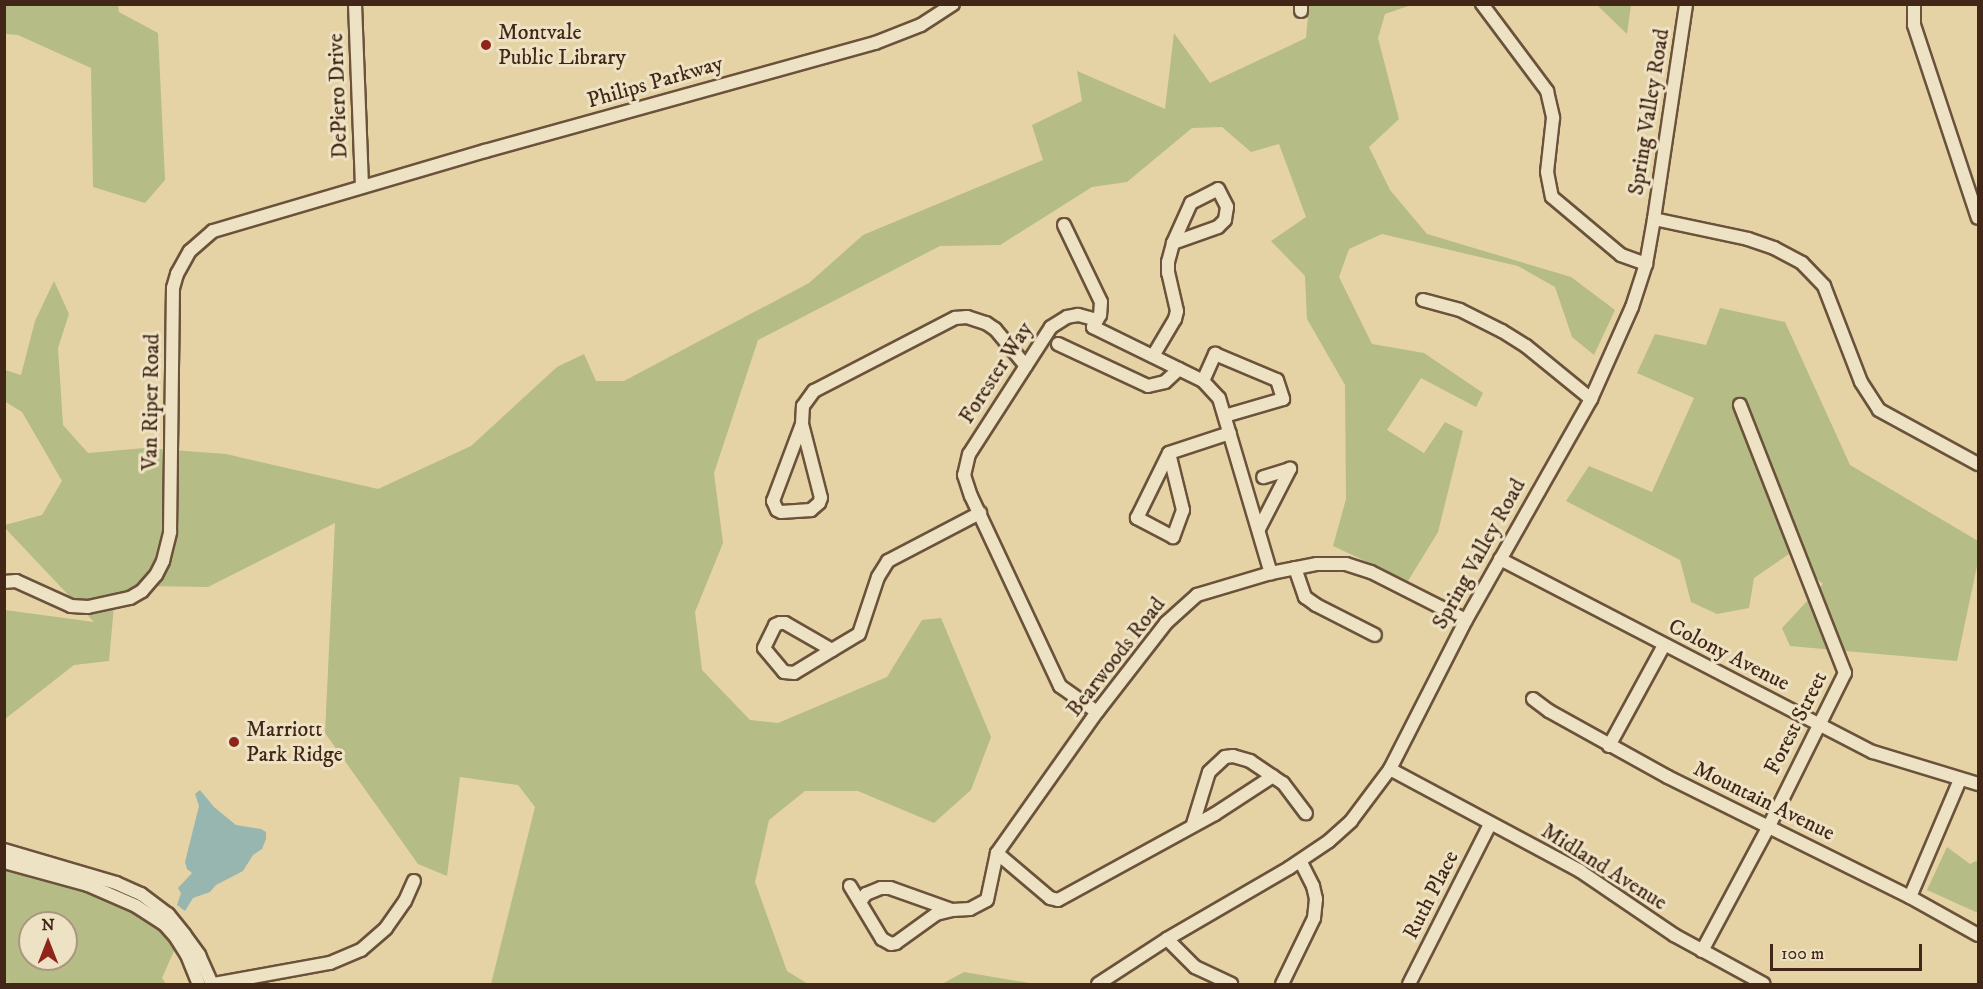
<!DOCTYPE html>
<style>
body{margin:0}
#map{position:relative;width:1983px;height:989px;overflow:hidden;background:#e5d3a5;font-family:"IM FELL DW Pica",serif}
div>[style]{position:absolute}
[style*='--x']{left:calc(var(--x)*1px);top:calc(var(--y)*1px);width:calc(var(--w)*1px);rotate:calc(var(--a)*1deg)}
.green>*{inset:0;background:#b5bc86}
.water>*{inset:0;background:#98b6b0}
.roads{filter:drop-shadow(2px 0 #6b523b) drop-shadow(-2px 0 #6b523b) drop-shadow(0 2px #6b523b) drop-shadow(0 -2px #6b523b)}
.minor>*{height:12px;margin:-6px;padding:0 6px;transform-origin:6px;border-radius:6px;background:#eee2c4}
.dots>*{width:16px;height:16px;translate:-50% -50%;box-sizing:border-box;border:3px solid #eee2c4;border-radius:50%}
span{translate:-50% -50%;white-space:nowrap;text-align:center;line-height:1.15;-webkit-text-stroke:6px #eee2c4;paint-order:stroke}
.poi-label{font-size:22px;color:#422718}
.left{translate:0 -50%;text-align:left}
.street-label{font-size:22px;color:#422718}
.frame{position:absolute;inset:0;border:6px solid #422718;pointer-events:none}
.north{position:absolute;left:18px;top:911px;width:60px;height:60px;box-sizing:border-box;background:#eee2c4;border:2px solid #a9977f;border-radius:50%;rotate:0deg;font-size:16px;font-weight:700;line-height:24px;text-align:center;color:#422718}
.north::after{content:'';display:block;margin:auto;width:21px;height:27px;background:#8f2418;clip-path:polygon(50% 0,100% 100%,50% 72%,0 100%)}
.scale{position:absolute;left:1770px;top:944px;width:152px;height:27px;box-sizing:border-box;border:3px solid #422718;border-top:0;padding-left:8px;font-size:18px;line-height:21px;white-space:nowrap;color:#422718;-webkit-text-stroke:4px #eee2c4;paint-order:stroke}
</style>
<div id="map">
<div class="green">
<div style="clip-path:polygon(5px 4px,118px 5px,119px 12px,158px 33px,165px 180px,145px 203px,93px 187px,91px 68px,18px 35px,5px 34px)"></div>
<div style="clip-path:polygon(1414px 4px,1385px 14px,1378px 38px,1399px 119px,1369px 147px,1390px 190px,1427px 234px,1571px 277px,1615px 310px,1594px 355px,1572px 337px,1555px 287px,1518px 266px,1382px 234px,1349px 249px,1339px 277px,1372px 344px,1424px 353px,1483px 393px,1476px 407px,1421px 378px,1387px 430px,1424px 453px,1445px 422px,1463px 431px,1438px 532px,1408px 581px,1333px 546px,1346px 499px,1345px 385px,1307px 319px,1305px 276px,1271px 241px,1306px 217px,1279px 144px,1251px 152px,1222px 127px,1192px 128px,1127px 182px,1092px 187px,1000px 245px,940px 246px,758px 340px,714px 473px,723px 543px,695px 612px,702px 670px,750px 720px,778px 723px,887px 677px,922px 620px,941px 618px,991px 737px,971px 790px,934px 823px,858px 791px,805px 791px,769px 820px,755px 882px,787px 971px,808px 984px,491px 984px,535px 807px,518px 785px,460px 777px,447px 876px,418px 864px,325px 733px,335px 523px,208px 587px,146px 586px,114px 606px,109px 661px,74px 665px,5px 719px,5px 610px,94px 622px,5px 528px,5px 525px,42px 515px,62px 481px,22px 412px,4px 401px,5px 370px,21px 375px,35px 321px,54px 281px,69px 314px,58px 348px,63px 425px,88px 453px,145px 448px,226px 454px,378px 489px,471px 446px,557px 367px,584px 354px,596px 381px,624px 381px,809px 283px,863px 235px,1043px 160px,1032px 125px,1082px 101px,1077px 71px,1165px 109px,1174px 33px,1210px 83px,1306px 38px,1309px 5px)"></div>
<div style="clip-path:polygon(1597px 5px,1631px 5px,1627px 34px)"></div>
<div style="clip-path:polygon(1720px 308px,1785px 322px,1850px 465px,1978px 541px,1978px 561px,1957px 661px,1790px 646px,1782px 628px,1823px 584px,1789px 554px,1754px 578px,1749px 608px,1717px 614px,1691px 602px,1680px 560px,1566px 501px,1589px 466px,1652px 492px,1694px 398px,1637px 373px,1655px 334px,1706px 345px)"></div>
<div style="clip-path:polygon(1947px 847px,1970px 864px,1978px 860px,1978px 913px,1927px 890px)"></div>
<div style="clip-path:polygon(evenodd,4px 854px,146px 906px,181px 935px,162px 978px,166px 984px,18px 984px,5px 982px,4px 854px,30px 923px,66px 923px,66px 959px,30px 959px,30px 923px)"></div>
<div style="clip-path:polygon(964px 972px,1035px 984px,942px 984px)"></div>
</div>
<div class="water">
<div style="clip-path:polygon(200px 790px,214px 807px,236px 825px,261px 829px,266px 832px,266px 839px,262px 849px,253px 855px,243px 871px,216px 885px,210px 892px,193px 898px,185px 911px,177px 905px,181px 893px,178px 888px,192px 873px,187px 869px,185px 862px,199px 806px,195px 794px)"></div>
</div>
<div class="roads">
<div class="minor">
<div style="--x:355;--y:4;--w:182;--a:87.8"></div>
<div style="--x:1482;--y:4;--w:109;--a:53.2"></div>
<div style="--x:1547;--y:91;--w:28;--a:77"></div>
<div style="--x:1553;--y:118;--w:54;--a:96.3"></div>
<div style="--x:1547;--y:172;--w:25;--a:79"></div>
<div style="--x:1552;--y:197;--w:90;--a:40"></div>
<div style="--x:1621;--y:255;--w:27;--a:20"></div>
<div style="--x:1914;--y:4;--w:21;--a:90"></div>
<div style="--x:1914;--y:25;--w:203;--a:71.7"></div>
<div style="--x:1301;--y:11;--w:7;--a:-90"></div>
<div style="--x:1218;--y:189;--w:20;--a:63"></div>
<div style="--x:1227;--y:207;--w:13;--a:99"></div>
<div style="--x:1225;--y:220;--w:10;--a:135"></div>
<div style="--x:1218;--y:227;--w:48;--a:160.4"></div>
<div style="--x:1173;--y:243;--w:44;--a:-65.8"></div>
<div style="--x:1191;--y:203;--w:30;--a:-27"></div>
<div style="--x:1654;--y:219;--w:96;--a:12"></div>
<div style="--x:1748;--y:239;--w:28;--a:19"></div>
<div style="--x:1774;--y:248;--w:32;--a:28"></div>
<div style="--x:1802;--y:263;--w:32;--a:46"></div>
<div style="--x:1824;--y:286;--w:103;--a:68.9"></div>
<div style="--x:1861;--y:382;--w:33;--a:57"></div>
<div style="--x:1879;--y:410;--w:113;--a:28.6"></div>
<div style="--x:1064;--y:225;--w:85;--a:64.3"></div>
<div style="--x:1101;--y:302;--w:13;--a:94"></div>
<div style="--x:1100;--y:315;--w:14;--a:120"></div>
<div style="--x:1093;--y:327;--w:123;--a:26.1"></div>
<div style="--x:1203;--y:381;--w:23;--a:47"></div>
<div style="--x:1219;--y:398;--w:183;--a:73.5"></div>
<div style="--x:1423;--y:300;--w:38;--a:15"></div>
<div style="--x:1460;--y:310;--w:47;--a:26.6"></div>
<div style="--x:1502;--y:331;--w:28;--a:32"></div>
<div style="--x:1526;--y:346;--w:84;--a:39.2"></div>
<div style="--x:1097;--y:320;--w:20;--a:-165"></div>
<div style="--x:1078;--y:315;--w:11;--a:170"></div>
<div style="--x:1067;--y:317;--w:19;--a:148"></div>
<div style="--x:1051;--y:327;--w:151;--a:122.8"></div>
<div style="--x:969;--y:454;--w:22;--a:103"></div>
<div style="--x:964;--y:475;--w:22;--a:72"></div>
<div style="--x:971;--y:496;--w:210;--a:64.9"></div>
<div style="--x:1060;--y:686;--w:45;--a:35.1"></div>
<div style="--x:1058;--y:344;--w:99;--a:25"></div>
<div style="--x:1148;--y:386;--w:17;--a:-13"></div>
<div style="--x:1165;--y:382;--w:19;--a:-43"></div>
<div style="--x:1153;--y:356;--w:43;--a:-59.3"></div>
<div style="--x:1175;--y:319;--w:8;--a:-76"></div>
<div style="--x:1177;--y:311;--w:39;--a:-103"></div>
<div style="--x:1168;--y:273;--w:11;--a:-90"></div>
<div style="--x:1168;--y:262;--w:20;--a:-75"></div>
<div style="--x:1203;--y:381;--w:30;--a:-66"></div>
<div style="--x:1215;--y:354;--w:67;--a:22.8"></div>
<div style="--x:1277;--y:380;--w:20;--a:72"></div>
<div style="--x:1283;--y:399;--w:60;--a:163.7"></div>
<div style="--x:802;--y:424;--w:18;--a:-87"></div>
<div style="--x:803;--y:406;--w:19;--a:-54"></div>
<div style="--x:814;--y:391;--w:159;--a:-27.4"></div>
<div style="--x:955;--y:318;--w:12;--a:-5"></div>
<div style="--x:967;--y:317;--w:20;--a:18"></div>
<div style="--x:986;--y:323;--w:11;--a:34"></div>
<div style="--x:995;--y:329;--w:48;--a:50"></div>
<div style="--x:802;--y:424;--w:76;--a:75.6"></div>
<div style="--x:821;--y:498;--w:5;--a:112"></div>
<div style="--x:819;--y:503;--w:11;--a:139"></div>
<div style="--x:811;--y:510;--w:30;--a:176"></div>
<div style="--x:781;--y:512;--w:4;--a:-153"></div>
<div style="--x:777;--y:510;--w:10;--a:-114"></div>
<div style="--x:773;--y:501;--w:82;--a:-69.4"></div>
<div style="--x:1169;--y:453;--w:59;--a:76.2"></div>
<div style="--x:1183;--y:510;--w:29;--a:110"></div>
<div style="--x:1173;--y:537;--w:41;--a:-152.2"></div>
<div style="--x:1137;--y:518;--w:72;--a:-63.8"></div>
<div style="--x:1169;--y:453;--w:64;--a:-18.2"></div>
<div style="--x:1259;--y:529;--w:68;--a:-62.7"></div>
<div style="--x:1290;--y:469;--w:28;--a:163"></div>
<div style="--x:1500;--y:559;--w:420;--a:27.4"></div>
<div style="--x:1873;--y:752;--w:110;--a:16.9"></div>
<div style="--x:1295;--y:568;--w:31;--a:71"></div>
<div style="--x:1305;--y:597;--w:14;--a:36"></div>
<div style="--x:1316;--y:605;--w:66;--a:27"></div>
<div style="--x:4;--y:582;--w:12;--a:-5"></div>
<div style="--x:16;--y:581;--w:60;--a:24.4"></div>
<div style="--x:71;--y:606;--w:17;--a:3"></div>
<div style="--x:88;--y:607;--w:43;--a:-12.1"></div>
<div style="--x:130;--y:598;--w:14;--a:-30"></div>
<div style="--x:142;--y:591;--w:21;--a:-49"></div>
<div style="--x:156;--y:575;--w:16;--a:-63"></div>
<div style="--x:163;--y:561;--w:30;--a:-76"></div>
<div style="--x:170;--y:532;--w:244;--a:-89.3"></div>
<div style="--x:173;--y:288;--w:15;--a:-74"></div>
<div style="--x:177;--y:274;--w:26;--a:-61"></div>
<div style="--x:190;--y:251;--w:30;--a:-41"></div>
<div style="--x:213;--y:231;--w:284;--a:-16.4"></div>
<div style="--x:485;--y:151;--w:405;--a:-15.5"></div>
<div style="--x:875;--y:43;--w:49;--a:-21.4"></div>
<div style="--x:921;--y:25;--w:38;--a:-33"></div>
<div style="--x:780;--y:623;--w:5;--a:0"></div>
<div style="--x:785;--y:623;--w:54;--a:29.9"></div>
<div style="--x:832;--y:650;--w:44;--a:148.8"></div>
<div style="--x:794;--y:673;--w:10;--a:-174"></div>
<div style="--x:784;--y:672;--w:31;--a:-130"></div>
<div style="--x:764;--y:648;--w:25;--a:-64"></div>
<div style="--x:775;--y:625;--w:5;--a:-22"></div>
<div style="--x:832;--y:650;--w:31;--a:-31"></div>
<div style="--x:859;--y:634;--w:60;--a:-71.6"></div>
<div style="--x:878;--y:577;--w:19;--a:-58"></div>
<div style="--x:888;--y:561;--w:104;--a:-27.6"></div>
<div style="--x:1533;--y:699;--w:20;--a:37"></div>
<div style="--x:1549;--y:711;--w:136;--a:29"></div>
<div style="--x:1668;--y:777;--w:270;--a:26.4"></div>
<div style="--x:1910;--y:897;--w:78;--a:29.2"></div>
<div style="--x:1609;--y:746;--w:115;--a:-61.4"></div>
<div style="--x:1390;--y:769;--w:216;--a:28.2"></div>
<div style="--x:1580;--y:871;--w:114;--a:34.2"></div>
<div style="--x:1674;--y:935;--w:102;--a:28.6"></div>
<div style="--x:1193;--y:824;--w:54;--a:-72.9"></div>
<div style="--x:1209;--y:772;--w:22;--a:-43"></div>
<div style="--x:1225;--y:757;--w:8;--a:-7"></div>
<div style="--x:1233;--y:756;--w:18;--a:16"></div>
<div style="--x:1250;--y:761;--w:40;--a:34"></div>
<div style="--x:1283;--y:783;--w:38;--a:53"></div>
<div style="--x:4;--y:850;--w:117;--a:16.4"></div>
<div style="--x:116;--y:883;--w:27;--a:24"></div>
<div style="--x:141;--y:894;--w:34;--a:37"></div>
<div style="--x:168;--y:914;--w:26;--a:51"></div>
<div style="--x:184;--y:934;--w:26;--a:54"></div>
<div style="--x:199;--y:955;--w:32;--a:66"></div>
<div style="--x:997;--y:853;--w:70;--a:40.3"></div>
<div style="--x:1050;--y:898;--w:8;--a:14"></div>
<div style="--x:1058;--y:900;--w:179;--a:-28.7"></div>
<div style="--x:1215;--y:814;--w:69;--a:-33.2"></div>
<div style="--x:4;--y:862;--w:87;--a:15.3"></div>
<div style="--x:88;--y:885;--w:52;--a:23.6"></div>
<div style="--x:136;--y:906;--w:35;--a:33"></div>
<div style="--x:165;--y:925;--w:15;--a:48"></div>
<div style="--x:175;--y:936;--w:22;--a:58"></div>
<div style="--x:187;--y:955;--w:31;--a:68"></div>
<div style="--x:850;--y:886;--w:62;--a:58.9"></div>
<div style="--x:882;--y:939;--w:10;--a:29"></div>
<div style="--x:891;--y:944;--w:5;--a:-11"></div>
<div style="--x:896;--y:943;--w:49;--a:-35.9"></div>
<div style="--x:936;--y:914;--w:16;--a:-14"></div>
<div style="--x:1910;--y:897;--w:127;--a:-66.9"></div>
<div style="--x:860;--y:902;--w:10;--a:-53"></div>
<div style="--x:866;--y:894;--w:16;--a:-22"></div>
<div style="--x:881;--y:888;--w:9;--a:0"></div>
<div style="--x:890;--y:888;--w:66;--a:19.5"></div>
<div style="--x:952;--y:910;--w:18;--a:-3"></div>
<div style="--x:970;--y:909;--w:19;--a:-28"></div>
<div style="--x:987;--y:900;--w:48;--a:-78"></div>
<div style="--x:997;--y:853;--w:173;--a:-54.7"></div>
<div style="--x:1097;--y:712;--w:113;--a:-52.2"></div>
<div style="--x:1166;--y:623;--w:42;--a:-42.1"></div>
<div style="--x:1197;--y:595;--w:77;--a:-16.6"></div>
<div style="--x:1271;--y:573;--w:47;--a:-11.1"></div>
<div style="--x:1317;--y:564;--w:29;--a:0"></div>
<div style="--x:1346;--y:564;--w:26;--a:18"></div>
<div style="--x:1371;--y:572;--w:106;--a:26.8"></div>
<div style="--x:1167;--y:939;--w:40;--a:45"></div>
<div style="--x:1195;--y:967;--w:40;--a:25"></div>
<div style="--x:1702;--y:951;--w:142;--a:-61.8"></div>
<div style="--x:1769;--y:826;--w:171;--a:-63.6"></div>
<div style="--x:1845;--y:673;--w:288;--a:-111.4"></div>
<div style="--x:214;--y:984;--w:118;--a:-10.3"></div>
<div style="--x:330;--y:963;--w:34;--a:-23"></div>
<div style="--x:361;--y:950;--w:33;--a:-41"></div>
<div style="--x:386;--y:928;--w:33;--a:-55"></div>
<div style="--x:405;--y:901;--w:22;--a:-66"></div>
<div style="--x:1098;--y:984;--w:82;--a:-33.1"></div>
<div style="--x:1167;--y:939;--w:141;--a:-30.2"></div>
<div style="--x:1289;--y:868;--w:48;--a:-34"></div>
<div style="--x:1329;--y:841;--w:30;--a:-42"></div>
<div style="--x:1351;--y:821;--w:65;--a:-53.1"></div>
<div style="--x:1390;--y:769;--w:167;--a:-63"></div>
<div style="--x:1466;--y:620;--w:254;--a:-60.5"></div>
<div style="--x:1591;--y:399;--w:101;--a:-66"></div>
<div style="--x:1632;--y:307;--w:45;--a:-72"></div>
<div style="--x:1646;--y:264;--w:46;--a:-79.9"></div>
<div style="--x:1654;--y:219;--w:217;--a:-81.5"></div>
<div style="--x:1282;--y:984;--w:73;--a:-64.1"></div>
<div style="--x:1314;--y:918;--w:19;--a:-84"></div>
<div style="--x:1316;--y:899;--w:13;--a:-103"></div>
<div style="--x:1313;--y:886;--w:28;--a:-117"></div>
<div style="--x:1409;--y:984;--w:179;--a:-63.1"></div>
</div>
</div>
<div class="dots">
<div style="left:486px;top:45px;background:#8f2418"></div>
<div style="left:234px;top:742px;background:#8f2418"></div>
</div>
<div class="poi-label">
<span class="left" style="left:498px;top:45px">Montvale<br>Public Library</span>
<span class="left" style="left:246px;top:742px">Marriott<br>Park Ridge</span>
</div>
<div class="street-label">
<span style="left:655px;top:82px;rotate:-16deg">Philips Parkway</span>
<span style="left:338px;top:96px;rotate:-92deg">DePiero Drive</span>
<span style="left:1649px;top:112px;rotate:-81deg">Spring Valley Road</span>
<span style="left:996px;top:373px;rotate:-57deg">Forester Way</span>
<span style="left:151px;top:402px;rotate:-89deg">Van Riper Road</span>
<span style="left:1479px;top:554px;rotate:-61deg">Spring Valley Road</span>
<span style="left:1729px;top:655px;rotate:27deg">Colony Avenue</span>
<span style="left:1116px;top:657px;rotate:-52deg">Bearwoods Road</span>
<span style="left:1796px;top:723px;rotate:-63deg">Forest Street</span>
<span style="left:1764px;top:801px;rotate:26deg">Mountain Avenue</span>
<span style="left:1604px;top:867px;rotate:32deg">Midland Avenue</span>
<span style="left:1431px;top:895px;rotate:-63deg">Ruth Place</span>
</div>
<div class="frame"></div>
<div class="north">N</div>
<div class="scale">100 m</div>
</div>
